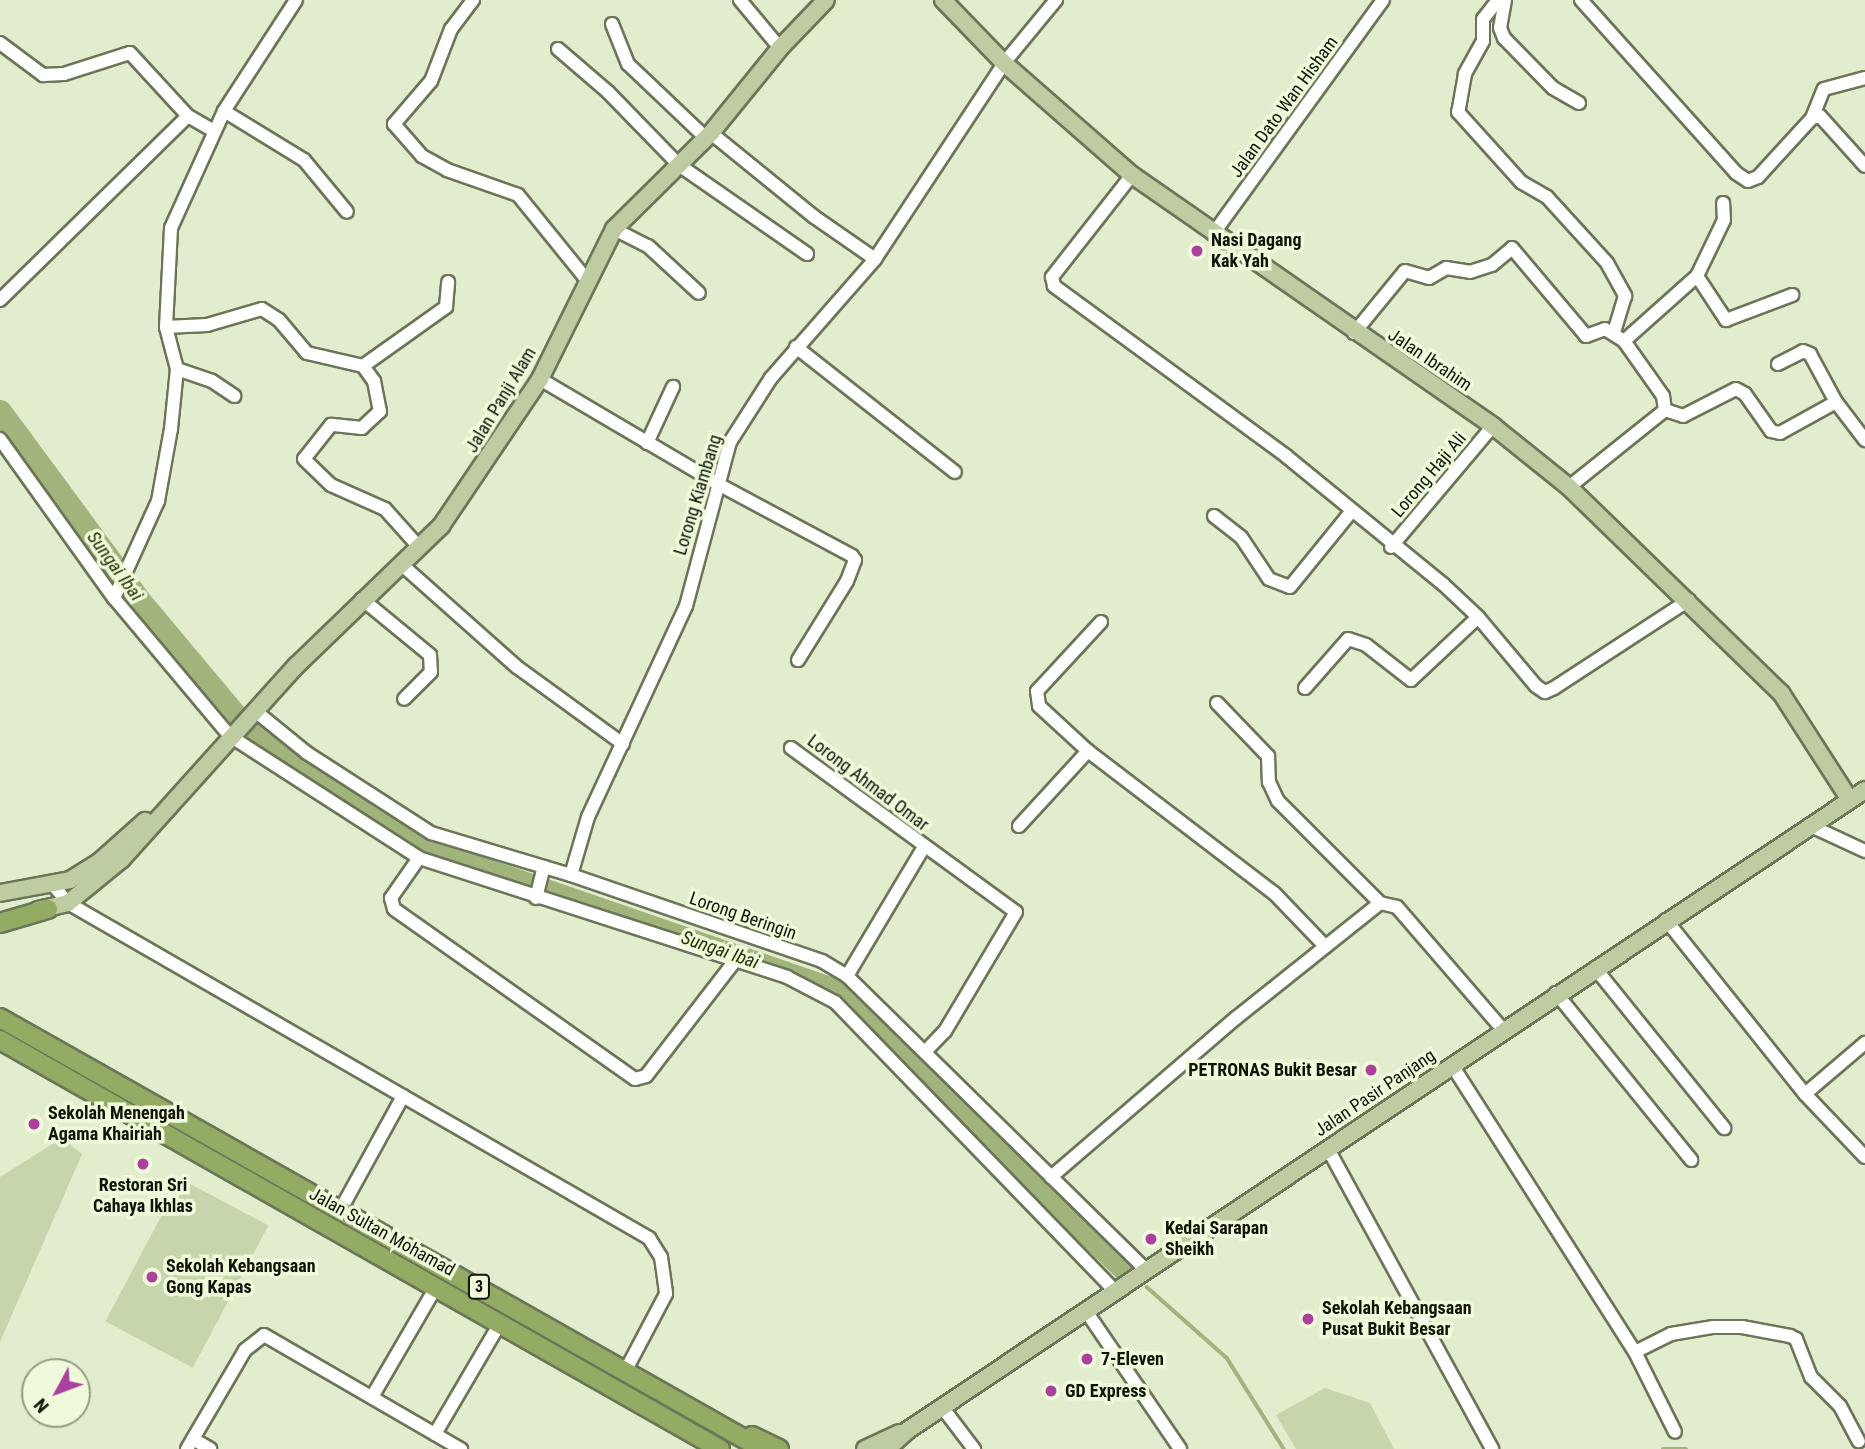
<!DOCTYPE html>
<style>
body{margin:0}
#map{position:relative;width:1865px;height:1449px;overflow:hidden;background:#e1edcc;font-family:"Roboto Condensed",sans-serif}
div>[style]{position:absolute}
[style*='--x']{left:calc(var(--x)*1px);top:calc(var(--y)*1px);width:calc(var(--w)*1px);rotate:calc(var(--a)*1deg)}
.green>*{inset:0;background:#c6d5ab;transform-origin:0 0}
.stream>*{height:3.5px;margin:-1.75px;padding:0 1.75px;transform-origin:1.75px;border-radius:1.75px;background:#a1b47c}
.river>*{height:23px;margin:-11.5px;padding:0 11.5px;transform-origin:11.5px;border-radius:11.5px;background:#a1b47c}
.roads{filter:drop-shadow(2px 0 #6b7558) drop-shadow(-2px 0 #6b7558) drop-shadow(0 2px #6b7558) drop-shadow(0 -2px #6b7558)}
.minor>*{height:12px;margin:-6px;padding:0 6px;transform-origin:6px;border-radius:6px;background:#fff}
.major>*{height:16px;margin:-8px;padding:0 8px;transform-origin:8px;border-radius:8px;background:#becda1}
.highway>*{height:18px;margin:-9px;padding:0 9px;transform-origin:9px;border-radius:9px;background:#93ab62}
.dots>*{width:19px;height:19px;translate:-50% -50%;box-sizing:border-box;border:4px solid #eefad9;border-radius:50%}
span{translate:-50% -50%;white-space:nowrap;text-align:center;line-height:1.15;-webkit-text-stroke:7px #eefad9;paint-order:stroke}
.shield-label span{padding:2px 5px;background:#eefad9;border:2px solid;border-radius:5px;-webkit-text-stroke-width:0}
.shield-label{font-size:16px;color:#0f1308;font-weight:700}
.street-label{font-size:18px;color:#0f1308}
.poi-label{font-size:18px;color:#0f1308;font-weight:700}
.left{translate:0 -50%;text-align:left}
.right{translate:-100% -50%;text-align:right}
.water-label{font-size:19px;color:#263206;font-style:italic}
.north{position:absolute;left:21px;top:1358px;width:70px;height:70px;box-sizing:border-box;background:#eefad9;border:2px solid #959e85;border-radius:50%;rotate:229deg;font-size:19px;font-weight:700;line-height:28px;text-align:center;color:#0f1308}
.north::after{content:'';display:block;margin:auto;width:24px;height:32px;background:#ad3f9e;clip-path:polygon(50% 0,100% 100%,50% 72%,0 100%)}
</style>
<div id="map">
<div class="green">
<div style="clip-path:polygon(62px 1138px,82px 1154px,0 1342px,0 1177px)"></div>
<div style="left:181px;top:1179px;width:99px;height:161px;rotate:28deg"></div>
<div style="clip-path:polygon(1325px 1388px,1370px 1403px,1394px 1449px,1296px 1449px,1276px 1415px)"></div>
</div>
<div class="stream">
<div style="--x:1147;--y:1287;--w:107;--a:41.6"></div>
<div style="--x:1227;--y:1358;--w:107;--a:57.9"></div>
<div style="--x:1663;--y:1449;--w:23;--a:0"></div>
</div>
<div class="river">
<div style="--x:0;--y:411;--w:242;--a:53.6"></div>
<div style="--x:144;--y:606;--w:145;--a:50"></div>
<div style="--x:250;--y:729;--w:149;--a:35.7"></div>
<div style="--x:371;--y:816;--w:67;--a:30.4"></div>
<div style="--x:429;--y:850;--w:429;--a:19"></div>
<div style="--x:835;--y:990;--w:402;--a:44"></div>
</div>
<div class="roads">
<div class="minor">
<div style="--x:473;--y:0;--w:36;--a:127"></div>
<div style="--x:451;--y:29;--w:56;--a:111"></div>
<div style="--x:431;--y:81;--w:57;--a:130.7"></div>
<div style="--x:394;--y:124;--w:43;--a:48.8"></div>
<div style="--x:422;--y:156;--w:29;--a:29"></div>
<div style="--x:447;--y:170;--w:75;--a:19.4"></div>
<div style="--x:518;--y:195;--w:108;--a:51"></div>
<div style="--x:740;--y:0;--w:62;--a:50.2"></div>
<div style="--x:1498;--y:0;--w:24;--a:128"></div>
<div style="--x:1483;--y:19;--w:22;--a:90"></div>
<div style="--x:1483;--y:41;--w:38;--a:119"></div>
<div style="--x:1465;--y:74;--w:39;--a:100"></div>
<div style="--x:1458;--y:112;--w:94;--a:48"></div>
<div style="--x:1521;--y:182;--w:30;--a:30"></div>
<div style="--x:1547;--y:197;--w:89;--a:47.7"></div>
<div style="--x:1607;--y:263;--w:38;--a:61"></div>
<div style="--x:1625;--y:296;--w:37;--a:107"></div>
<div style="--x:1505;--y:0;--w:28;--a:100"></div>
<div style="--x:1500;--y:28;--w:11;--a:68"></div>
<div style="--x:1504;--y:38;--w:70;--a:45.6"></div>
<div style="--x:1553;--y:88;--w:30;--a:30"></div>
<div style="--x:1581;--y:0;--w:232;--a:48.1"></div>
<div style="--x:1736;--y:173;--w:14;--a:34"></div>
<div style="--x:1748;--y:181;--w:11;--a:-22"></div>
<div style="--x:1758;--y:177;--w:80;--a:-47.5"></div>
<div style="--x:1812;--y:118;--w:8;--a:-14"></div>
<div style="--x:1820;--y:116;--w:67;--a:48"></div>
<div style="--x:612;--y:24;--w:43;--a:68.2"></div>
<div style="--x:628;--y:64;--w:108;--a:43.5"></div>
<div style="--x:0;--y:43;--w:54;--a:36.7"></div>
<div style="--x:43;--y:75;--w:21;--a:-3"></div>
<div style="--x:64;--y:74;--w:69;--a:-17.7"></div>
<div style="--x:130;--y:53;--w:86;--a:47.4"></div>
<div style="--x:188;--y:116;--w:30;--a:30"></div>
<div style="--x:558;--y:49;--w:66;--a:40.7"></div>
<div style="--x:608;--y:92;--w:102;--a:45.8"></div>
<div style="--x:679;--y:165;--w:156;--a:34.8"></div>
<div style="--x:224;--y:111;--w:94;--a:31.5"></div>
<div style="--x:304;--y:160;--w:67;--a:50.4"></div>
<div style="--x:1812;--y:118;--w:31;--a:-68"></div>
<div style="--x:1824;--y:89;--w:42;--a:-15"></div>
<div style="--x:711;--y:133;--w:132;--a:39.1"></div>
<div style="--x:813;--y:216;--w:75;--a:34.7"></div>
<div style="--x:1132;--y:175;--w:130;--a:128.1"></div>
<div style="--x:1052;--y:277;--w:9;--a:77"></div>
<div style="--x:1054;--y:286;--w:288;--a:36.2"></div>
<div style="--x:1286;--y:456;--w:203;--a:39.2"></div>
<div style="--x:1443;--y:584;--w:48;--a:43.3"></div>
<div style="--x:1478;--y:617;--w:90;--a:50"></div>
<div style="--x:1536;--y:686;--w:11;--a:34"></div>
<div style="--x:1545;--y:692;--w:10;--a:-24"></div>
<div style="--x:1554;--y:688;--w:161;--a:-33.1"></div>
<div style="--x:614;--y:229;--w:38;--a:27"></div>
<div style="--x:648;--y:246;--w:69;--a:42.7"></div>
<div style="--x:1213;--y:234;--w:289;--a:-54"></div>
<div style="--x:1697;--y:276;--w:62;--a:-64.3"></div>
<div style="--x:1724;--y:220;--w:17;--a:-93"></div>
<div style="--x:0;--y:300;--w:263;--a:-44.4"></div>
<div style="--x:166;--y:327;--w:41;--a:-2.8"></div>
<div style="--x:207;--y:325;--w:57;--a:-16.2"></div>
<div style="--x:262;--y:309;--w:20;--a:33"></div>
<div style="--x:279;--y:320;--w:43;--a:49.7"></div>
<div style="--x:307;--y:353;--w:57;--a:13.1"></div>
<div style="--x:363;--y:366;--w:102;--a:-35.4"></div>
<div style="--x:446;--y:307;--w:25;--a:-85"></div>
<div style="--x:1354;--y:333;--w:80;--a:-50.6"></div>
<div style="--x:1405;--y:271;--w:25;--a:16"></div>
<div style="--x:1429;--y:278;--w:20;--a:-30"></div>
<div style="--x:1446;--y:268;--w:24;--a:9"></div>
<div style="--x:1470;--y:272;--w:23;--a:-18"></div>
<div style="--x:1492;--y:265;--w:26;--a:-40"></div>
<div style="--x:1512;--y:248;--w:115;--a:49.9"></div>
<div style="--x:1586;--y:336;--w:20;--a:-20"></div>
<div style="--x:1605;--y:329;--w:22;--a:32"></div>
<div style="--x:1624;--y:341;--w:98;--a:-41.7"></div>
<div style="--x:1697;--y:276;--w:53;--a:56.6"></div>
<div style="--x:1726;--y:320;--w:71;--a:-20.7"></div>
<div style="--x:796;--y:347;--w:202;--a:38.2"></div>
<div style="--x:1778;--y:364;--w:28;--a:-27"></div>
<div style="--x:1803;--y:351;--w:8;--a:23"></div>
<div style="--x:1810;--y:354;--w:55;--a:61.6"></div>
<div style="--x:1836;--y:402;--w:48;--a:52.7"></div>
<div style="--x:363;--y:366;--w:19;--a:54"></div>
<div style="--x:374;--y:381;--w:31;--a:79"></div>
<div style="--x:380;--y:411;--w:25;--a:137"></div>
<div style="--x:362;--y:428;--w:31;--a:-174"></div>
<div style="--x:331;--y:425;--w:43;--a:128.5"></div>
<div style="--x:304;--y:459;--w:37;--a:44"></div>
<div style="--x:331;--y:485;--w:59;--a:24"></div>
<div style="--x:385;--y:509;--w:51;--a:48.2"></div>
<div style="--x:177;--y:369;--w:37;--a:19"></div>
<div style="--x:212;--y:381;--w:27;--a:34"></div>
<div style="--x:540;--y:379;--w:207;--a:30.5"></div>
<div style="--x:718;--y:484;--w:152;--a:28.2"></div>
<div style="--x:852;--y:556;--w:5;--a:53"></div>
<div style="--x:855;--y:560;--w:22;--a:111"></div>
<div style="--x:847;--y:581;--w:93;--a:121.8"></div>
<div style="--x:1665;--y:410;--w:19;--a:18"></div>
<div style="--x:1683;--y:416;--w:59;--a:-27"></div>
<div style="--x:1736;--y:389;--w:10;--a:29"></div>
<div style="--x:1745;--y:394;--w:45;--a:54.9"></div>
<div style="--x:1771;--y:431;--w:9;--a:13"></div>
<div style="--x:1780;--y:433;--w:64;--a:-29"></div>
<div style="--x:0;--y:439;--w:196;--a:54.4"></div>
<div style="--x:114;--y:598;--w:180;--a:50"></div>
<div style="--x:230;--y:736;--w:225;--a:32.8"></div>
<div style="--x:419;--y:858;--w:387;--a:17.9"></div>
<div style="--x:787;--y:977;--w:54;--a:27.5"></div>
<div style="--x:835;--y:1002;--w:402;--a:45.9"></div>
<div style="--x:647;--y:443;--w:62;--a:-65.1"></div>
<div style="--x:1569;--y:487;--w:123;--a:-38.7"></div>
<div style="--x:1665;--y:410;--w:14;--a:-98"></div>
<div style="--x:1663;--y:396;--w:67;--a:-125.3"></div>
<div style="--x:1214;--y:516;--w:34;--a:38"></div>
<div style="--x:1241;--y:537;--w:50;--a:56.3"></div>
<div style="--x:1269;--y:579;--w:22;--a:21"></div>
<div style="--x:1290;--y:587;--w:97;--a:-50.9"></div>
<div style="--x:1391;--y:547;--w:158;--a:-49.9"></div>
<div style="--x:401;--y:564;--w:155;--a:41.6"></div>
<div style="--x:517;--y:667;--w:131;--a:36"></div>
<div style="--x:114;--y:598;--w:107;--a:-65.6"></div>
<div style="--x:158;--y:501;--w:73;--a:-79.8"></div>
<div style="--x:171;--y:429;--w:60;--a:-84.3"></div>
<div style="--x:177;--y:369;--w:43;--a:-104.7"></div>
<div style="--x:166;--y:327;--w:99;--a:-87.1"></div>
<div style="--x:171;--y:228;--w:128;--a:-65.6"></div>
<div style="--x:224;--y:111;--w:132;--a:-57"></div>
<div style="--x:362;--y:599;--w:88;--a:39.5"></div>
<div style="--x:430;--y:655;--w:17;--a:87"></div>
<div style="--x:431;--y:672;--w:38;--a:135"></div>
<div style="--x:1101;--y:622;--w:94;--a:132.8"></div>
<div style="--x:1037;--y:691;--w:15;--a:82"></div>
<div style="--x:1039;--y:706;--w:67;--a:42.6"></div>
<div style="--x:1088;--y:751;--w:234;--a:37.4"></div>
<div style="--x:1274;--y:893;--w:74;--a:46.1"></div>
<div style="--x:1305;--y:688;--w:65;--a:-48.7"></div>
<div style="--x:1348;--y:639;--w:19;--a:18"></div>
<div style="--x:1366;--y:645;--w:57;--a:37.9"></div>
<div style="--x:1411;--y:680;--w:92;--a:-43.2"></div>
<div style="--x:1217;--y:703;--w:74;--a:46.1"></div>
<div style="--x:1268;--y:756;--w:26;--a:88"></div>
<div style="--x:1269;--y:782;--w:21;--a:65"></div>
<div style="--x:1278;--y:801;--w:144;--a:45"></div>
<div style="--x:1380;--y:903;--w:17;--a:13"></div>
<div style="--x:1397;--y:907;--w:162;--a:49.2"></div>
<div style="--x:254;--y:710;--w:68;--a:39.1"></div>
<div style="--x:307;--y:753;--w:148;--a:32.8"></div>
<div style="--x:431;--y:833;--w:146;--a:16.7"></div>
<div style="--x:571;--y:875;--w:265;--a:18.9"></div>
<div style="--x:822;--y:961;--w:29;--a:31"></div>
<div style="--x:847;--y:976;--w:419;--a:44.5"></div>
<div style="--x:791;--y:748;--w:278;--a:36.1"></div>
<div style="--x:1016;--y:912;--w:139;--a:120.8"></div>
<div style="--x:945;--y:1031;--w:29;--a:134"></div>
<div style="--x:1809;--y:825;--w:62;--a:24.9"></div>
<div style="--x:1019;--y:826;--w:102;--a:-47.4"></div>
<div style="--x:419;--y:858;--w:49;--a:125"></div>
<div style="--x:391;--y:898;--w:11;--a:75"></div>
<div style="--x:394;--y:909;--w:295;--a:35.2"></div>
<div style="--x:635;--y:1079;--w:11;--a:-15"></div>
<div style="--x:646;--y:1076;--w:145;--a:-52.3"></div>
<div style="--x:571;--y:875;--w:60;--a:-73.7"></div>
<div style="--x:588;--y:817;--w:233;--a:-65.1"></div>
<div style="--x:686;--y:606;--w:170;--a:-75"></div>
<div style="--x:730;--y:442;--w:76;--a:-57.4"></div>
<div style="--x:771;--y:378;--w:158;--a:-48.8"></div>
<div style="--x:875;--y:259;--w:235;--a:-56.6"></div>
<div style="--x:1004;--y:63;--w:82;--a:-50.5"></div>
<div style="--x:54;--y:886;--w:22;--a:51"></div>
<div style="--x:68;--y:903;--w:671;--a:29.97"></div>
<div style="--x:649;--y:1238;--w:22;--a:58"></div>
<div style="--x:661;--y:1257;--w:37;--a:82"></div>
<div style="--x:666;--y:1294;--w:86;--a:117.8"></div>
<div style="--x:536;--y:898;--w:32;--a:-76"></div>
<div style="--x:1666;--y:920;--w:223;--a:51.4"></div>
<div style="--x:1805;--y:1094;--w:87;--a:46.4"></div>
<div style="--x:1595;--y:968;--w:206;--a:51.1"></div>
<div style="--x:847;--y:976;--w:150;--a:-59.2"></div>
<div style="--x:1556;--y:993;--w:215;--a:51"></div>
<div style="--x:1452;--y:1065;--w:340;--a:57.5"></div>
<div style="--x:1635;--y:1352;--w:89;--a:63.4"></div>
<div style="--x:1805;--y:1094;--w:79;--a:-40.4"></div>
<div style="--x:1328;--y:1149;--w:342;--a:61.3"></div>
<div style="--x:1051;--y:1177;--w:244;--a:-40.7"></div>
<div style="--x:1236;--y:1018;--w:184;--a:-38.6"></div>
<div style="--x:341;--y:1209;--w:129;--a:-61.2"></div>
<div style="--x:1086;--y:1311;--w:167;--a:55.7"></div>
<div style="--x:1635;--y:1352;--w:40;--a:-26.6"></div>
<div style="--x:1671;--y:1334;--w:43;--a:-9.5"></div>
<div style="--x:1713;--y:1327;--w:29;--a:0"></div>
<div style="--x:1742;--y:1327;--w:49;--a:10.6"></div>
<div style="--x:1790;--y:1336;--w:7;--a:27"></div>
<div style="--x:1796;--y:1339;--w:41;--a:68.5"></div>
<div style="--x:1811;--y:1377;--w:41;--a:45"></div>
<div style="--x:1840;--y:1406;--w:40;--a:62"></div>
<div style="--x:372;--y:1397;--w:127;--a:-59.8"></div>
<div style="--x:942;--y:1407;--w:53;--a:52.7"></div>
<div style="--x:435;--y:1434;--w:129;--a:-59.6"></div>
<div style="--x:193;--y:1439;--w:20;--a:30"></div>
<div style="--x:187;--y:1449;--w:115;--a:-59.6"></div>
<div style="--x:245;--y:1350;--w:24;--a:-38"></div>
<div style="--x:264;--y:1335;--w:228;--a:30.1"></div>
</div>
<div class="major">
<div style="--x:943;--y:0;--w:88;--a:45.9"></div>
<div style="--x:1004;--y:63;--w:170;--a:41.2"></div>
<div style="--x:1132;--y:175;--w:440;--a:34.8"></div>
<div style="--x:1493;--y:426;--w:97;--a:38.8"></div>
<div style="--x:1569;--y:487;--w:296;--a:44.2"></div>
<div style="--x:1781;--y:693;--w:127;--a:57.2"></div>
<div style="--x:0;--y:893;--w:71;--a:-10.5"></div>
<div style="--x:70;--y:880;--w:34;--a:-32"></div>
<div style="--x:99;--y:862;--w:62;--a:-41.7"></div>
<div style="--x:38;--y:910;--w:31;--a:-13"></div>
<div style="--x:68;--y:903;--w:70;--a:-39.2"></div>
<div style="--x:122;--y:859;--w:260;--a:-48"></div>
<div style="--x:296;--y:666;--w:202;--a:-44"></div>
<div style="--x:441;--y:526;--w:177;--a:-56"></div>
<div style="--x:540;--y:379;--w:167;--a:-63.7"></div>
<div style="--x:614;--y:229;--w:136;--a:-44.7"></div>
<div style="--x:711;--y:133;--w:109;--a:-50.9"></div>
<div style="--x:780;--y:48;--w:66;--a:-46.2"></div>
<div style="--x:865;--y:1449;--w:38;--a:-25"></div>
<div style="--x:887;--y:1449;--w:28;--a:-42"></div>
<div style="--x:908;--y:1430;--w:1151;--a:-33.77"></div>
</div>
<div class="highway">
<div style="--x:0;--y:923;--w:50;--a:-16.3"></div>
<div style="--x:0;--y:1018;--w:875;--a:29.49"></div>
<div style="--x:0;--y:1040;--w:828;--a:29.6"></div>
<div style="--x:752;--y:1436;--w:30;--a:26"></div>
</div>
</div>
<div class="dots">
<div style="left:1197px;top:251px;background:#ad3f9e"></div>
<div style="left:1371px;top:1070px;background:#ad3f9e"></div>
<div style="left:34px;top:1124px;background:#ad3f9e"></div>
<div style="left:143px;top:1164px;background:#ad3f9e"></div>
<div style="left:1151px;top:1239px;background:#ad3f9e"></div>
<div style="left:152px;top:1277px;background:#ad3f9e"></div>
<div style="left:1308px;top:1319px;background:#ad3f9e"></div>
<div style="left:1087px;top:1359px;background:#ad3f9e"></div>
<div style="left:1051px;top:1391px;background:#ad3f9e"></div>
</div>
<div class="shield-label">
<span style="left:479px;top:1287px">3</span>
</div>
<div class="street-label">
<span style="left:1284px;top:107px;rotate:-54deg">Jalan Dato Wan Hisham</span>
<span style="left:1430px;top:360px;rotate:34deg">Jalan Ibrahim</span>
<span style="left:501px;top:400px;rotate:-59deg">Jalan Panji Alam</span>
<span style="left:1429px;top:475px;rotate:-50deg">Lorong Haji Ali</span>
<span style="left:698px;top:495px;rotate:-73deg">Lorong Kiambang</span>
<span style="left:868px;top:783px;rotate:37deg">Lorong Ahmad Omar</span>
<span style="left:743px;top:916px;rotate:19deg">Lorong Beringin</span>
<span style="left:1375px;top:1093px;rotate:-34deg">Jalan Pasir Panjang</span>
<span style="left:382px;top:1232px;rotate:29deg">Jalan Sultan Mohamad</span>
</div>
<div class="poi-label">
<span class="left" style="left:1211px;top:251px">Nasi Dagang<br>Kak Yah</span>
<span class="right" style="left:1357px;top:1070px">PETRONAS Bukit Besar</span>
<span class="left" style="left:48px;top:1124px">Sekolah Menengah<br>Agama Khairiah</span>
<span style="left:143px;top:1196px">Restoran Sri<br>Cahaya Ikhlas</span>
<span class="left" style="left:1165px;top:1239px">Kedai Sarapan<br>Sheikh</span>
<span class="left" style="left:166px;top:1277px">Sekolah Kebangsaan<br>Gong Kapas</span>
<span class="left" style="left:1322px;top:1319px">Sekolah Kebangsaan<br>Pusat Bukit Besar</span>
<span class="left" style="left:1101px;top:1359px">7-Eleven</span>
<span class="left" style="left:1065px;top:1391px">GD Express</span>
</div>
<div class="water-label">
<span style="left:115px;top:566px;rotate:54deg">Sungai Ibai</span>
<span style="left:720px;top:950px;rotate:19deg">Sungai Ibai</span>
</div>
<div class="north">N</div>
</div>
